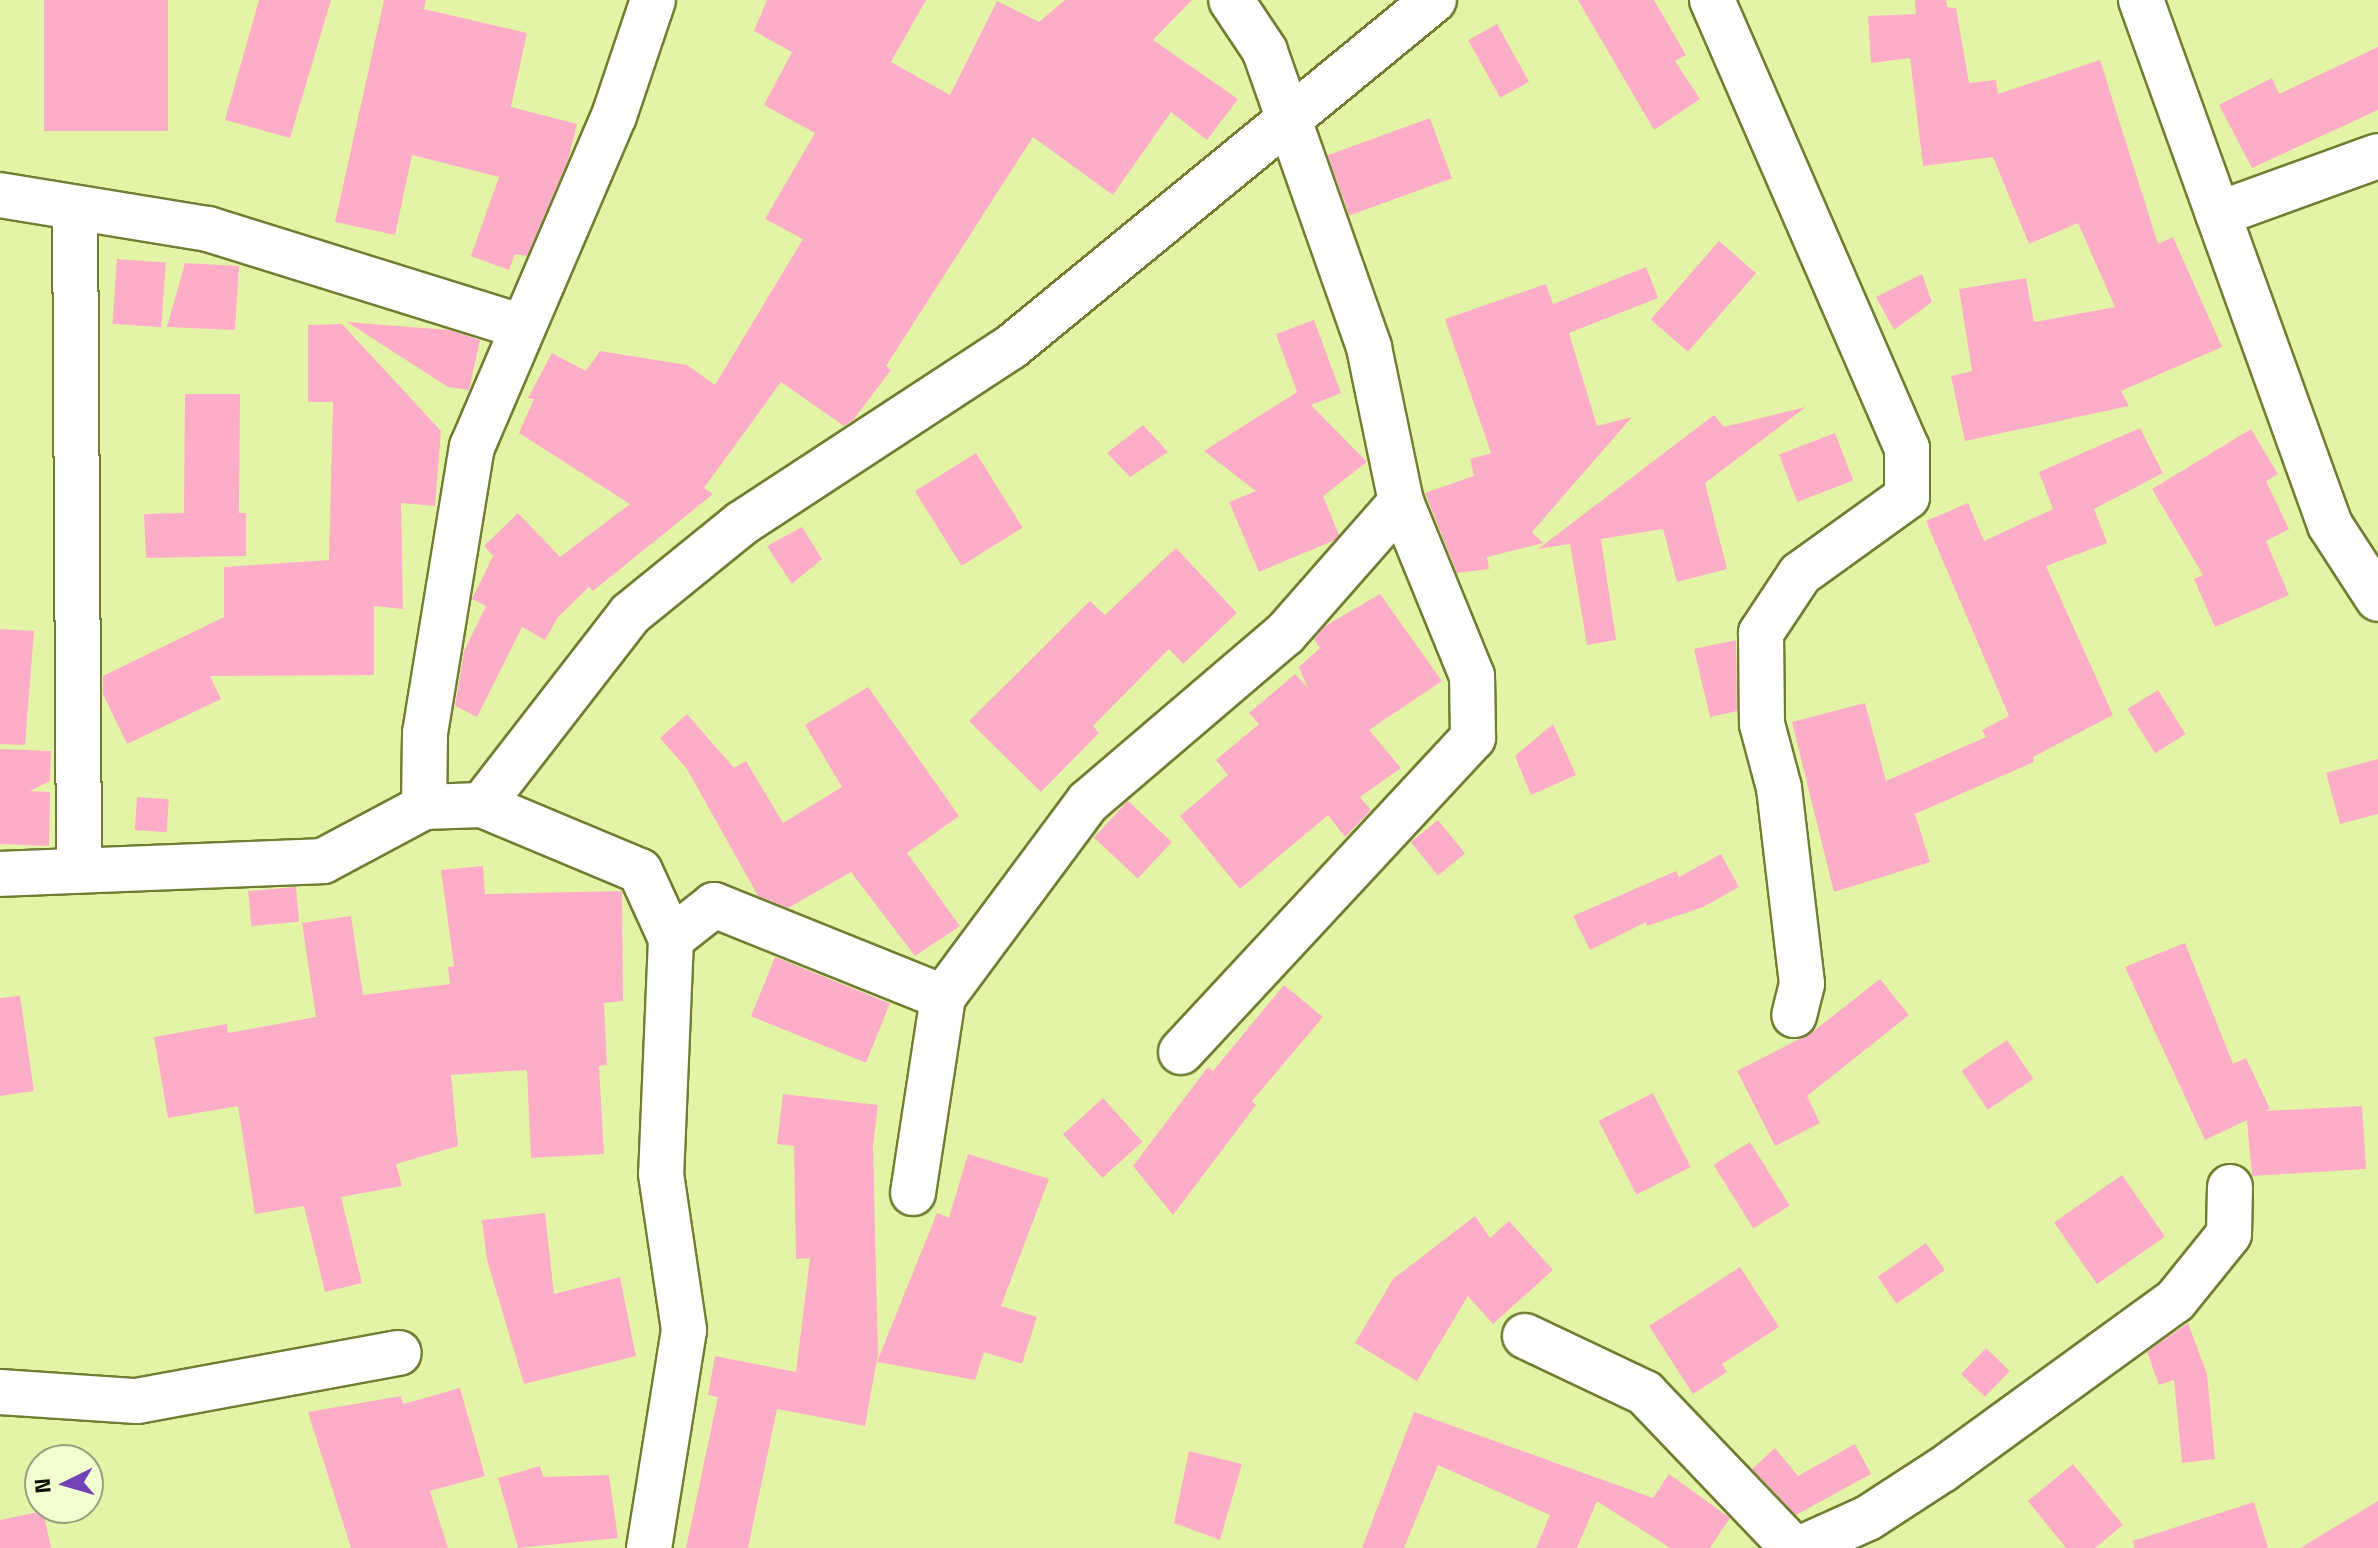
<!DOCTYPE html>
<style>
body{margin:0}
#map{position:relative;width:2378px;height:1548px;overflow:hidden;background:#e4f4a6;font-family:"Titillium Web",sans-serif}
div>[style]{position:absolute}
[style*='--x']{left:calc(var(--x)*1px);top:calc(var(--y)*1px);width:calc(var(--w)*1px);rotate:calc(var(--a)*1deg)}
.building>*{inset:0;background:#feadc8;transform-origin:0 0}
.roads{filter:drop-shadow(2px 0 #707d32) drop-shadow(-2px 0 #707d32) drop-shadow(0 2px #707d32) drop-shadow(0 -2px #707d32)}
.street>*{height:44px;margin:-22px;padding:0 22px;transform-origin:22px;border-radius:22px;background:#fff}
span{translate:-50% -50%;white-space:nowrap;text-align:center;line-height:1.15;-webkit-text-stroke:6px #f3fed0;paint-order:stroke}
.north{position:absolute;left:24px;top:1444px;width:80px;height:80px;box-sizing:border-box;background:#f3fed0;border:2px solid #97a07d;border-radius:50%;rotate:265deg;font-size:22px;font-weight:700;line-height:32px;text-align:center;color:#0e1200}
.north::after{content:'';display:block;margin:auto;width:28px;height:36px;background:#7242b9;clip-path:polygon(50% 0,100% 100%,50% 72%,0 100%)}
</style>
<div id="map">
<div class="building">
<div style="left:44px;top:0;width:124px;height:131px"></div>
<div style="clip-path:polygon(259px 0,331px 0,290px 138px,225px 120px)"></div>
<div style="clip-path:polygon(384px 0,426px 0,424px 9px,527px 33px,511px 107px,577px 124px,568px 160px,527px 256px,515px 254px,509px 270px,471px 256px,499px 177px,412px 155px,395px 235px,335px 222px)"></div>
<div style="clip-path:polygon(767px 0,926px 0,891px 62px,950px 95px,997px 1px,1039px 22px,1065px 0,1192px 0,1153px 40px,1238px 99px,1207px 140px,1171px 112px,1113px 195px,1033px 137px,886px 366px,891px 370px,853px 420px,844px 426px,781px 382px,704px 488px,713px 494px,593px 591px,589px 587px,558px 617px,545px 640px,522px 627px,477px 717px,455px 706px,464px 651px,486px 606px,472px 599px,493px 556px,484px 546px,518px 513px,560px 557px,630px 504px,519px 433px,534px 399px,528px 398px,552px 353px,586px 371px,600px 351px,687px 365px,715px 385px,803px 239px,765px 219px,815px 133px,764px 105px,792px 52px,754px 31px)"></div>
<div style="clip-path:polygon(1578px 0,1654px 0,1686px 55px,1675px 61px,1700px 99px,1654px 130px)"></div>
<div style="clip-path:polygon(1915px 0,1946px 0,1947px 7px,1956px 8px,1969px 83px,1996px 80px,1998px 94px,2100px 60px,2158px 244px,2173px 237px,2222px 347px,2121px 391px,2129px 406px,1965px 441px,1951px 376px,1972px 371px,1959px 289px,2026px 278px,2034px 322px,2115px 307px,2078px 223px,2029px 244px,1993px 157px,1923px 166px,1910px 58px,1871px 63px,1868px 16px,1916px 14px)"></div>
<div style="left:1497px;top:24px;width:66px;height:33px;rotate:61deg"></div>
<div style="clip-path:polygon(2378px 47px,2378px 110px,2252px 168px,2219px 105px,2272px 78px,2279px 94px)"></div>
<div style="left:1430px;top:118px;width:64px;height:109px;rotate:70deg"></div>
<div style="left:1719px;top:241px;width:49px;height:104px;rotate:41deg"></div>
<div style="left:117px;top:259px;width:49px;height:65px;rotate:4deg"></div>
<div style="clip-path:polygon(185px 263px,239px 266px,235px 330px,167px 327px)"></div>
<div style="clip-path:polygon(1646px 267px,1658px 298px,1569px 333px,1597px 426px,1632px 417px,1532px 532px,1543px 543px,1487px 557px,1489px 569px,1457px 573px,1425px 493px,1474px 476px,1470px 459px,1491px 453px,1445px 319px,1546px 284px,1553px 304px)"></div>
<div style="clip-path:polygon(1922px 274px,1932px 302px,1894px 330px,1876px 297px)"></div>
<div style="clip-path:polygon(1314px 320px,1341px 393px,1311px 405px,1367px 462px,1323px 496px,1339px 535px,1335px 540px,1259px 572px,1229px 502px,1256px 491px,1204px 451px,1297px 392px,1276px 334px)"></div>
<div style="clip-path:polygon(347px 322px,449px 330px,480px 340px,469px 390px,448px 387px)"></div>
<div style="clip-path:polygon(342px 324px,441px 431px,435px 506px,401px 503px,403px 609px,374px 606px,374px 675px,210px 676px,221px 699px,127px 744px,103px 694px,103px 676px,224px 617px,224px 567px,329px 560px,333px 402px,308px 402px,308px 325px)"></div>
<div style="clip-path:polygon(185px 394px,240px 394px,239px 513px,246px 513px,246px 556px,146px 558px,144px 514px,184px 513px)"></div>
<div style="clip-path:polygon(1806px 407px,1705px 483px,1727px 569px,1677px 582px,1663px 529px,1601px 539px,1616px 640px,1587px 645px,1570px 544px,1538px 549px,1714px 415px,1724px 427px)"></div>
<div style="clip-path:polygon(1143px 425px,1168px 452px,1130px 477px,1107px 453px)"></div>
<div style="clip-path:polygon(2140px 428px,2163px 473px,2094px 509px,2107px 543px,2046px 566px,2113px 715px,2033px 757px,2034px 762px,1915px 814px,1930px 862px,1834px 892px,1792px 722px,1865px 703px,1886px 781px,1986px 737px,1982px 730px,2009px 716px,1926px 521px,1968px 503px,1984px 541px,2053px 509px,2039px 472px)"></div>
<div style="clip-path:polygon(2251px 429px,2278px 474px,2266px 481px,2289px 529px,2266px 541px,2289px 595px,2215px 627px,2194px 579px,2203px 575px,2152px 489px)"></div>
<div style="left:1835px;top:433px;width:51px;height:60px;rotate:69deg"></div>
<div style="left:976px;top:453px;width:88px;height:72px;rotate:58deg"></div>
<div style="clip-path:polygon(802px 527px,822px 559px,792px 584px,767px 546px)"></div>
<div style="clip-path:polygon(1176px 548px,1237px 613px,1183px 664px,1169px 649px,1093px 726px,1099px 733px,1041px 792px,969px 721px,1090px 601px,1105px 615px)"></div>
<div style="clip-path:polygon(1380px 594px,1442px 681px,1369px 730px,1401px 768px,1360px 797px,1371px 810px,1345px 837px,1328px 815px,1240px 889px,1180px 816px,1228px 775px,1216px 760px,1259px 724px,1249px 713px,1295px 674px,1308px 688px,1299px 667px,1320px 648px,1314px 639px,1325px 626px)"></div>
<div style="clip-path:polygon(0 629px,34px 631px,25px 745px,0 744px)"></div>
<div style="clip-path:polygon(1736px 640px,1737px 711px,1710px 717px,1694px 649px)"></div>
<div style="clip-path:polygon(868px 687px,959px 816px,907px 853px,960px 926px,915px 956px,851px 872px,788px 908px,758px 896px,687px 769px,660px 738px,687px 714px,734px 768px,746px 761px,783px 823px,842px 787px,805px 725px)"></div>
<div style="left:2158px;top:690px;width:52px;height:36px;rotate:58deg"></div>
<div style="clip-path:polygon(1553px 724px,1576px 775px,1531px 795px,1515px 756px)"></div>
<div style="clip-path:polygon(0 749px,51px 751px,50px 781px,30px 791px,50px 792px,49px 846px,0 844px)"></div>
<div style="clip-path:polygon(2378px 759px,2378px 814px,2340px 824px,2326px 773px)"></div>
<div style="left:137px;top:797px;width:32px;height:33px;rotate:4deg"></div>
<div style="left:1128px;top:801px;width:60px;height:50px;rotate:43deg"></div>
<div style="left:1438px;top:820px;width:43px;height:35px;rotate:51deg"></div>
<div style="clip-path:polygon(1721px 854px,1739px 887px,1703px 907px,1647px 926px,1646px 922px,1590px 950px,1573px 916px,1676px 871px,1679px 877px)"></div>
<div style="clip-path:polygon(483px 866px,485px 894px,622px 891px,623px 1001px,604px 1003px,607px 1065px,599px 1066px,604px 1154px,531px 1158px,527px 1070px,451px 1075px,458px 1146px,396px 1164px,402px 1186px,341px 1197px,362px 1283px,325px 1292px,304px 1206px,255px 1214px,238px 1106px,168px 1118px,154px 1037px,227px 1024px,228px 1033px,316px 1017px,302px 923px,351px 916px,363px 995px,450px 984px,448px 967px,454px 966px,441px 870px)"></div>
<div style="left:296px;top:887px;width:35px;height:48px;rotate:85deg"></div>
<div style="clip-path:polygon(2185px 943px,2233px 1064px,2246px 1058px,2270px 1109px,2265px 1111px,2362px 1106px,2366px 1169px,2252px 1176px,2247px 1120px,2205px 1140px,2125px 967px)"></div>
<div style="left:775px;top:957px;width:124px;height:64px;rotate:22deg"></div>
<div style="clip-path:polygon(1880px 979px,1909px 1015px,1807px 1096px,1820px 1123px,1775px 1146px,1737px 1071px,1811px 1033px)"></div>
<div style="clip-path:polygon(1284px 985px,1323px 1017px,1252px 1101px,1256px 1105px,1173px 1215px,1133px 1166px,1208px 1067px,1213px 1071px)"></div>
<div style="clip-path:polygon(20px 996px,34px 1091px,0 1096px,0 998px)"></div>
<div style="left:2007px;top:1040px;width:47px;height:55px;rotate:56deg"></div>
<div style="left:1653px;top:1093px;width:83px;height:61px;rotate:63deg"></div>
<div style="clip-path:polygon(783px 1094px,878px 1105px,873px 1145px,878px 1354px,865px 1426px,777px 1409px,748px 1548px,686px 1548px,718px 1397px,708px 1395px,715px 1356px,796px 1372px,810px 1258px,796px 1259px,794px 1146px,777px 1144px)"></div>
<div style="left:1103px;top:1098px;width:59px;height:54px;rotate:48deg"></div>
<div style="left:1750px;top:1142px;width:75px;height:43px;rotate:58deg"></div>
<div style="clip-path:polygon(968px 1154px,1049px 1179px,1001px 1306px,1037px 1317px,1022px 1364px,984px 1352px,975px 1380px,877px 1362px,937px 1213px,949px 1218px)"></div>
<div style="left:2122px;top:1175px;width:75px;height:83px;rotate:55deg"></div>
<div style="clip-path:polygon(545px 1213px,554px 1294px,620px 1277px,636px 1356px,524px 1384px,487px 1260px,482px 1220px)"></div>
<div style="clip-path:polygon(1475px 1216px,1490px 1238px,1509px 1221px,1553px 1270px,1493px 1324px,1468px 1296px,1417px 1381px,1355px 1343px,1393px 1279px)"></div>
<div style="left:1926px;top:1243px;width:33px;height:59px;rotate:55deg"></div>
<div style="clip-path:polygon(1740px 1267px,1779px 1327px,1722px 1364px,1727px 1372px,1693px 1394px,1649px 1326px)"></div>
<div style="clip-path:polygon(2188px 1323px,2207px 1374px,2215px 1459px,2182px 1463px,2174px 1380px,2159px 1385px,2147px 1352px)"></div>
<div style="left:1986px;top:1348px;width:33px;height:36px;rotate:44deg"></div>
<div style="clip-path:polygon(460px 1388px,485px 1476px,430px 1491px,448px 1548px,351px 1548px,308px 1412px,401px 1396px,403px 1404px)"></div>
<div style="clip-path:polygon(1414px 1412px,1653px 1498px,1669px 1474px,1730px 1518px,1710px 1548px,1670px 1548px,1597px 1501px,1577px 1548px,1536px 1548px,1550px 1515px,1438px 1465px,1404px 1548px,1362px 1548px)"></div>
<div style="clip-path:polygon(1855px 1444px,1871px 1474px,1796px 1515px,1752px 1469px,1775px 1448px,1798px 1476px)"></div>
<div style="clip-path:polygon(1189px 1451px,1242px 1464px,1220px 1540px,1174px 1523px)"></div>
<div style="clip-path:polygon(2073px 1464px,2123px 1525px,2095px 1548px,2066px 1548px,2028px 1501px)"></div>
<div style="clip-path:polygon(540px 1466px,543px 1477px,609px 1475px,618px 1538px,518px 1548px,498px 1478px)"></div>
<div style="clip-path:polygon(2378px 1501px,2378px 1548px,2300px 1548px)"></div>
<div style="clip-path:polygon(2254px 1502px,2268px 1548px,2134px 1548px,2133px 1541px)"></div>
<div style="clip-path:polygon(43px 1511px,51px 1548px,0 1548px,0 1520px)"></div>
</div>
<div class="roads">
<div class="street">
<div style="--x:1712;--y:0;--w:489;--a:66.5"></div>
<div style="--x:1907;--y:448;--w:49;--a:90"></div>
<div style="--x:1907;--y:497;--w:132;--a:144.3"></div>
<div style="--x:1800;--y:574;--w:71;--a:123.5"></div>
<div style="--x:1761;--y:633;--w:91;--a:89.4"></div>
<div style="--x:1762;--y:724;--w:66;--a:75.1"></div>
<div style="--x:1779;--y:788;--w:197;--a:83.3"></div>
<div style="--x:1802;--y:984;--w:32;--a:104"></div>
<div style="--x:2141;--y:0;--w:558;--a:70.2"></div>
<div style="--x:2330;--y:525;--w:88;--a:57"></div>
<div style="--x:0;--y:195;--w:211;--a:9.3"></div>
<div style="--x:208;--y:229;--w:327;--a:17.3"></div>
<div style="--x:75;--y:209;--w:659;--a:89.65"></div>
<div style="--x:2218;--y:214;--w:170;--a:-19.9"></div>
<div style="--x:482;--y:805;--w:242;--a:-52.2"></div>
<div style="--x:630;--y:614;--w:144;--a:-39.1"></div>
<div style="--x:742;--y:523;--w:321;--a:-33.2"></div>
<div style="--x:1011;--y:347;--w:547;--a:-39.36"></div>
<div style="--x:424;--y:807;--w:74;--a:-89.2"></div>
<div style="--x:425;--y:733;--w:290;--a:-80.7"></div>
<div style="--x:472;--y:447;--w:360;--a:-66.8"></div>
<div style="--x:614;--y:116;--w:122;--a:-71.4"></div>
<div style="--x:0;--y:874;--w:323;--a:-2.3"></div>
<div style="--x:323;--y:861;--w:115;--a:-28.1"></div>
<div style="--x:424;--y:807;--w:58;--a:-2"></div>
<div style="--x:482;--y:805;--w:171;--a:22.7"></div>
<div style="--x:640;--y:871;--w:75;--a:65.5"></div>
<div style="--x:671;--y:939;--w:235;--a:92.4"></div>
<div style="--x:661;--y:1174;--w:158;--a:81.6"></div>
<div style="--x:684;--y:1330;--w:221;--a:99.1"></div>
<div style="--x:671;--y:939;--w:55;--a:-38.3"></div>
<div style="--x:714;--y:905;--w:247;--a:21.9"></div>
<div style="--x:1181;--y:1052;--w:429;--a:-47.1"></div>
<div style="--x:1473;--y:738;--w:62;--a:-90.9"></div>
<div style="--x:1472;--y:676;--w:188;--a:-112.2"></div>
<div style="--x:1401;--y:502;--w:158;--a:-101.7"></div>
<div style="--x:1369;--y:347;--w:314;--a:-109.4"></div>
<div style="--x:1265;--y:51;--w:61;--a:-123.7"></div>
<div style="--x:913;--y:1193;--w:198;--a:-81.3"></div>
<div style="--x:943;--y:997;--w:243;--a:-53.4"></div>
<div style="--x:1088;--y:802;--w:259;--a:-40.5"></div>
<div style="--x:1285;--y:634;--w:176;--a:-48.7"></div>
<div style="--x:1525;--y:1336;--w:133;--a:25.4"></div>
<div style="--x:1645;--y:1393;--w:214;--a:46.3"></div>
<div style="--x:0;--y:1392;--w:137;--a:3.8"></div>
<div style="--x:137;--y:1401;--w:266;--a:-10.4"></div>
<div style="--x:1801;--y:1548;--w:73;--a:-24.1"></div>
<div style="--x:1868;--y:1518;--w:88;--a:-33"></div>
<div style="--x:1942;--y:1470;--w:288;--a:-36"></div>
<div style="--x:2175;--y:1301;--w:86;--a:-51.1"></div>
<div style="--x:2229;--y:1234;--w:47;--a:-88.8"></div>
</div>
</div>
<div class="north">N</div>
</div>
